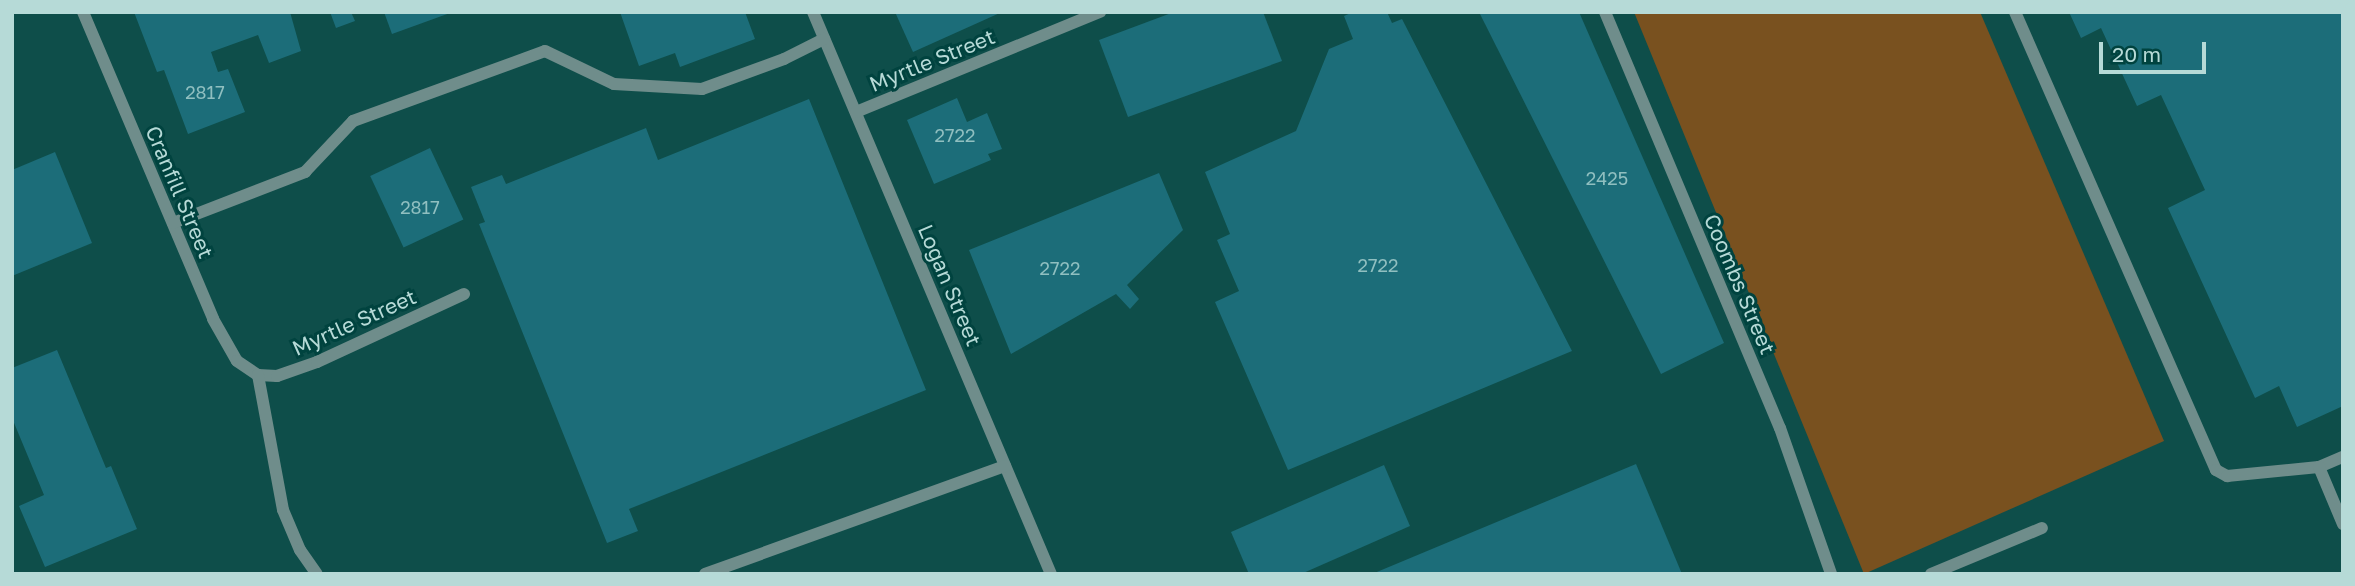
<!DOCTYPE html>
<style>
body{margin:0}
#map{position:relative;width:2355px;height:586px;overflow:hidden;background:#0e4e4a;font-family:"Golos Text",sans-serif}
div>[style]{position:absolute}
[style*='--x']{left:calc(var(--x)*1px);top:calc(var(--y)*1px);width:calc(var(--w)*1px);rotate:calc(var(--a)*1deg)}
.green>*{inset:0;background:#79511f}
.building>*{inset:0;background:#1c6d79;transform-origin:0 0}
.minor>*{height:12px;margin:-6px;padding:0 6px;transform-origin:6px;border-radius:6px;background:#6f8d8b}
span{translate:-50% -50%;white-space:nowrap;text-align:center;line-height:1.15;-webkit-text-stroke:6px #00433f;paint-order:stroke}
.number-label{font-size:18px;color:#90bfc0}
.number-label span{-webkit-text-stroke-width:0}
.street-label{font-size:21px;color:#b6dad7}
.frame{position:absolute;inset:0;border:14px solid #b6dad7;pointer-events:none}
.scale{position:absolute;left:2099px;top:42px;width:107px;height:32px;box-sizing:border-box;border:4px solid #b6dad7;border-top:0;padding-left:9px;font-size:21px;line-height:24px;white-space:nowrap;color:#b6dad7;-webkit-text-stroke:5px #00433f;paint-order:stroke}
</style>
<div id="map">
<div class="green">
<div style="clip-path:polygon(1634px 12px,1980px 12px,2164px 441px,1864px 574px)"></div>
</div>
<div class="building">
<div style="clip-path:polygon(134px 12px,290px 12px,301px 51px,269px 63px,258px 35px,211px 52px,218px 72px,228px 69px,245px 112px,188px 134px,164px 70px,157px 72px)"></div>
<div style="clip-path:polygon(330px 12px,351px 12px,355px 21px,336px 28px)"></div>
<div style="clip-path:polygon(384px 12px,450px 12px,450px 13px,392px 34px)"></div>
<div style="clip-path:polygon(620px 12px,745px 12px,755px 39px,680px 67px,675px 53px,639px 66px)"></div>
<div style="clip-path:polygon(895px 12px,1002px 12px,913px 52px)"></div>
<div style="clip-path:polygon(1174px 12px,1263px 12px,1282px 61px,1128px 117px,1099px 40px)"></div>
<div style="clip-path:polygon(1353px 12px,1387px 12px,1392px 23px,1402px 19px,1572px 351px,1288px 470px,1215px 302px,1239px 291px,1217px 240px,1230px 234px,1205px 172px,1296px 131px,1329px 49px,1353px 39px,1344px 16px)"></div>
<div style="clip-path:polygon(1479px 12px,1579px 12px,1724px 343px,1661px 374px)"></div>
<div style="clip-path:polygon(2069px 12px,2343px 12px,2343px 406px,2297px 427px,2279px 386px,2255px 398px,2168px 208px,2205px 190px,2161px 95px,2137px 106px,2101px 28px,2081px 38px)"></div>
<div style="clip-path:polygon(957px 98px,967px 122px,987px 113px,1002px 149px,988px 154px,991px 160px,934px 184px,907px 120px)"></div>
<div style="clip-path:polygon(809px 99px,926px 390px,629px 509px,638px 531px,607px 543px,479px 224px,485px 222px,471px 187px,502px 175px,506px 184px,646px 128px,658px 160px)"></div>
<div style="left:430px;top:148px;width:79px;height:66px;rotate:65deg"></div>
<div style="clip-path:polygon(55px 152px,92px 243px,12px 276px,12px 170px)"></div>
<div style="clip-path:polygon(1159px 173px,1183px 230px,1127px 285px,1139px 299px,1130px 309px,1116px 294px,1011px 354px,969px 250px)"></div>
<div style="clip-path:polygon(57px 350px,106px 468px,111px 466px,137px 529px,45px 567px,19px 506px,44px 495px,12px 418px,12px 368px)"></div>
<div style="clip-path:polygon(1636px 464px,1682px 574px,1372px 574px)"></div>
<div style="clip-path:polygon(1384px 465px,1410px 526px,1301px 574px,1249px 574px,1231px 532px)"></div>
</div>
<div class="minor">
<div style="--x:83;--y:12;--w:333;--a:67"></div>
<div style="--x:213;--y:319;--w:48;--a:60.3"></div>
<div style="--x:237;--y:361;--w:25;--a:34"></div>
<div style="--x:813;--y:12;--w:610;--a:67.05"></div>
<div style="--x:1605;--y:12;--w:451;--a:67.2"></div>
<div style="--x:1780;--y:428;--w:155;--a:70.7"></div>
<div style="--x:2015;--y:12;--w:500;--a:66.31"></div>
<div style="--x:2216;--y:470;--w:13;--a:29"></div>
<div style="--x:2227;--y:476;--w:92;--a:-5.6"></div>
<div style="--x:2319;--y:467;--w:26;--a:-23"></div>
<div style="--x:856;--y:112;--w:264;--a:-22.3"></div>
<div style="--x:173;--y:223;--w:142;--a:-21.1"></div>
<div style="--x:305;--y:172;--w:70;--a:-46.7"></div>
<div style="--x:353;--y:121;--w:204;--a:-20"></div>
<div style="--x:545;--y:51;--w:76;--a:25.6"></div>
<div style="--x:614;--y:84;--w:88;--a:3.3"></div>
<div style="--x:702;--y:89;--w:87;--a:-20.1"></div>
<div style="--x:784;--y:59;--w:45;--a:-26.6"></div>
<div style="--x:258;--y:375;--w:19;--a:3"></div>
<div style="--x:277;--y:376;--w:42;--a:-19.3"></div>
<div style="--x:317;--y:362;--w:162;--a:-24.8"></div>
<div style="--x:258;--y:375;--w:137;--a:79.5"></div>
<div style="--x:283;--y:510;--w:43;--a:67"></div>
<div style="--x:300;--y:550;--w:29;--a:55"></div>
<div style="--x:2319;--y:467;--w:62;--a:67.2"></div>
<div style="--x:705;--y:574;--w:319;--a:-19.8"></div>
<div style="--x:1931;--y:574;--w:120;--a:-22.5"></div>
</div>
<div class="number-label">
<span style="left:205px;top:92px">2817</span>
<span style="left:955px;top:135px">2722</span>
<span style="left:1607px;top:178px">2425</span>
<span style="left:420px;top:207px">2817</span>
<span style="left:1378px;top:265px">2722</span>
<span style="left:1060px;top:268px">2722</span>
</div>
<div class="street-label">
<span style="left:932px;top:60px;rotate:-22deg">Myrtle Street</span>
<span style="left:180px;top:192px;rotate:67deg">Cranfill Street</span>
<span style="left:1740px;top:284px;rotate:67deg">Coombs Street</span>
<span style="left:950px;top:285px;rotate:67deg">Logan Street</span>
<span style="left:354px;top:322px;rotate:-24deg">Myrtle Street</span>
</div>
<div class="frame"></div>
<div class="scale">20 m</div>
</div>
